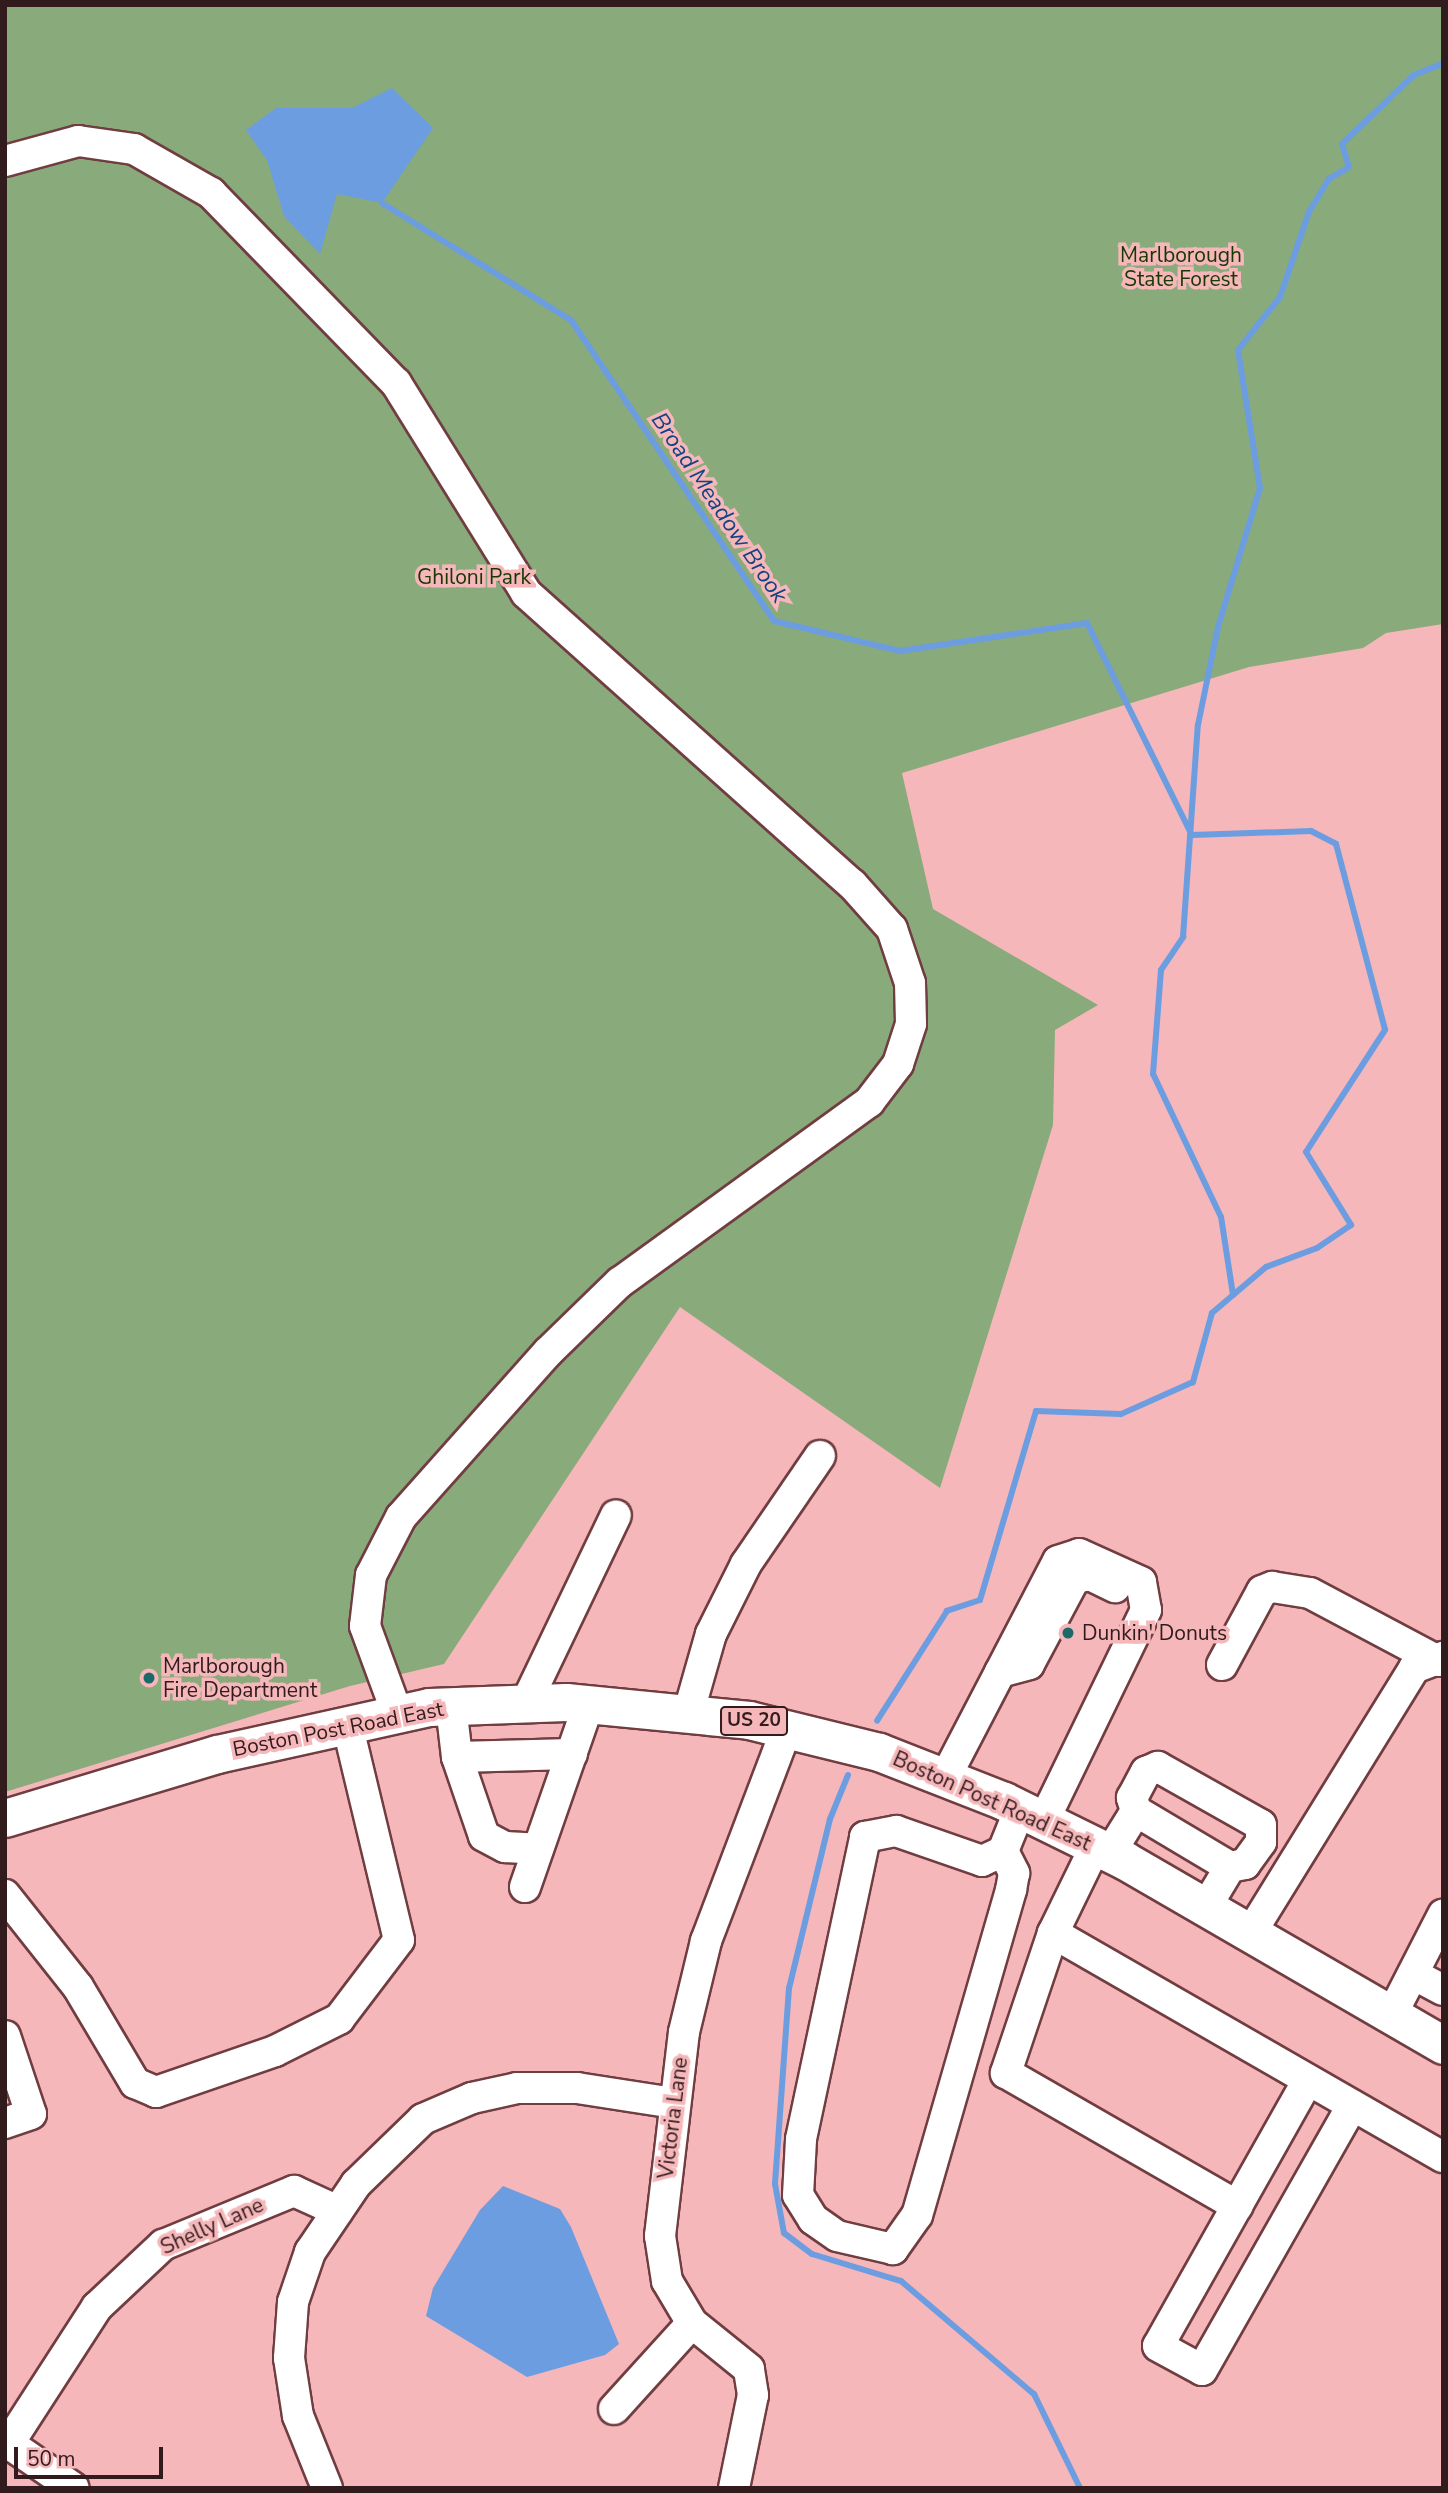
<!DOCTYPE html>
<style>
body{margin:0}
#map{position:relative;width:1448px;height:2493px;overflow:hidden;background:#f5b7b9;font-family:"Nunito Sans",sans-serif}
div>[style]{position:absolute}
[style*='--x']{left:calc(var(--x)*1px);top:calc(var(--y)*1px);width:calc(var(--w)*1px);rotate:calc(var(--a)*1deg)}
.green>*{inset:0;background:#89aa7b}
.water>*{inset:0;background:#6c9de1}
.stream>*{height:6px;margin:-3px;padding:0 3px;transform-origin:3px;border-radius:3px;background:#6c9de1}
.roads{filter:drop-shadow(2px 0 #703d40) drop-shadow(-2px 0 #703d40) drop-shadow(0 2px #703d40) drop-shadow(0 -2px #703d40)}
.minor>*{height:30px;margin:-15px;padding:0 15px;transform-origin:15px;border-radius:15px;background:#fff}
.major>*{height:37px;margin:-18.5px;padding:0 18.5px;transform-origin:18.5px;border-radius:18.5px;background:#fff}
.dots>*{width:19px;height:19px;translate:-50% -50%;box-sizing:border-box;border:4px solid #f5b7b9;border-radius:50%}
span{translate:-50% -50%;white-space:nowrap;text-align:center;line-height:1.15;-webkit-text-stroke:7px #f5b7b9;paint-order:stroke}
.shield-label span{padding:2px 5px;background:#f5b7b9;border:2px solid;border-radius:5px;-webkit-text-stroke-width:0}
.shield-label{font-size:19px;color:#321b1d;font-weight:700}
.park-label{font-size:21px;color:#173703}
.poi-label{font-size:21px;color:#321b1d}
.left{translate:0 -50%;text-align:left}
.street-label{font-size:21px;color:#321b1d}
.water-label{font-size:23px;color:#124380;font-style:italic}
.frame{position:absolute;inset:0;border:7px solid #321b1d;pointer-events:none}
.scale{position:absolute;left:14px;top:2447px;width:149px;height:32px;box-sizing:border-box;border:4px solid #321b1d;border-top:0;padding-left:9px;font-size:21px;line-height:24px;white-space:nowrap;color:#321b1d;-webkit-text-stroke:5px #f5b7b9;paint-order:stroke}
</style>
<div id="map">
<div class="green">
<div style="clip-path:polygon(5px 5px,1443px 5px,1443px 624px,1386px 633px,1363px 648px,1249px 667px,902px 773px,933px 909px,1098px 1005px,1055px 1030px,1053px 1125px,940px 1488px,680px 1307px,444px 1664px,350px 1686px,5px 1792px)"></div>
</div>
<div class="water">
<div style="clip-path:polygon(392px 88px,433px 128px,382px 203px,337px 194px,320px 254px,284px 216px,267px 160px,246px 130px,276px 108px,352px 108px)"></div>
<div style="clip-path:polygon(503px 2186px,560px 2209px,571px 2227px,619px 2344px,605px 2355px,527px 2377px,426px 2316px,433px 2288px,480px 2210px)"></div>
</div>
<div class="stream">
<div style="--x:382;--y:203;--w:222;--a:31.8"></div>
<div style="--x:571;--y:320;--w:363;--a:56"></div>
<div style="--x:774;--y:621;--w:130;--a:13.4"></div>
<div style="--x:900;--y:651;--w:189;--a:-8.5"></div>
<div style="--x:1087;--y:623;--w:237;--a:63.7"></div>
<div style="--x:1192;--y:835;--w:119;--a:-1.9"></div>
<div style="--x:1311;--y:831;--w:28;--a:27"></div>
<div style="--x:1336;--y:844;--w:192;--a:75.2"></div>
<div style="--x:1385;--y:1030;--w:145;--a:122.9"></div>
<div style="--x:1306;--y:1152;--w:86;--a:58.3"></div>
<div style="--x:1351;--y:1225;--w:41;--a:145.9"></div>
<div style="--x:1317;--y:1248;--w:54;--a:159.6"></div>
<div style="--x:1266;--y:1267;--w:71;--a:139.6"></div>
<div style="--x:1212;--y:1313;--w:72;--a:105.4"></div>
<div style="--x:1193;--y:1382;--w:79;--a:156"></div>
<div style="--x:1121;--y:1414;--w:85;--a:-178"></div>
<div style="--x:1036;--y:1411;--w:197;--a:106.5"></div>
<div style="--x:980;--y:1600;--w:35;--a:162"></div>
<div style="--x:947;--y:1611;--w:130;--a:122.5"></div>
<div style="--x:1233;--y:1295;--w:79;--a:-98.7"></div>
<div style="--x:1221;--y:1217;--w:158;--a:-115.4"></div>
<div style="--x:1153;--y:1074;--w:104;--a:-85.6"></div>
<div style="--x:1161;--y:970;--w:40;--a:-56"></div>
<div style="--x:1183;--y:937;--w:213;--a:-86"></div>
<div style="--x:1198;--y:725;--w:100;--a:-78.5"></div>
<div style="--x:1218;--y:627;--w:145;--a:-73.2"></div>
<div style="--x:1260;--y:488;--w:140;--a:-99.1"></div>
<div style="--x:1238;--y:350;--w:68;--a:-51.6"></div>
<div style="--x:1280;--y:297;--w:90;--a:-71.2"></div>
<div style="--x:1309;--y:212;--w:39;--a:-59"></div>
<div style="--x:1329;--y:179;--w:23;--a:-31"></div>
<div style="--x:1349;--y:167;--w:24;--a:-107"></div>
<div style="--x:1342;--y:144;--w:100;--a:-43.8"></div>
<div style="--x:1414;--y:75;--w:31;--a:-22"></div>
<div style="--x:848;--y:1775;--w:48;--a:112.2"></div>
<div style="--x:830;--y:1819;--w:174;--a:103.6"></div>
<div style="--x:789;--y:1988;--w:196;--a:94.1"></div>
<div style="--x:775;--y:2184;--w:50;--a:79.6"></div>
<div style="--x:784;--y:2233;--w:35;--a:37"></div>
<div style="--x:812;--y:2254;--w:93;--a:16.9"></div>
<div style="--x:901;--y:2281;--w:175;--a:40.4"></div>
<div style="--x:1034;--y:2394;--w:105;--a:63.9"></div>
</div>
<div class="roads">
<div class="minor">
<div style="--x:5;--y:161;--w:76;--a:-15.3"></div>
<div style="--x:78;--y:141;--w:57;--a:8.1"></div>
<div style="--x:134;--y:149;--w:89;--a:29.7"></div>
<div style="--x:211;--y:193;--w:265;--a:45.8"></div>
<div style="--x:396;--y:383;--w:247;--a:58.2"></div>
<div style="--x:526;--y:593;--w:437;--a:41.8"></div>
<div style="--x:852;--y:884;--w:60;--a:48.4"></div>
<div style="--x:892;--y:929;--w:57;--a:71.6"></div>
<div style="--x:910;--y:983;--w:41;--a:88.6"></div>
<div style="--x:911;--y:1024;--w:42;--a:108"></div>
<div style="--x:898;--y:1064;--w:48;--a:127.3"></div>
<div style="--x:869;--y:1102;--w:307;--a:144.1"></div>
<div style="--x:620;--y:1282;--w:100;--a:135.8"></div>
<div style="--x:548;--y:1352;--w:221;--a:131.7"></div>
<div style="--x:401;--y:1517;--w:65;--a:117.3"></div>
<div style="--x:371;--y:1575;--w:51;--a:96.7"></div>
<div style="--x:365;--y:1626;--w:93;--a:69.8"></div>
<div style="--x:1222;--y:1665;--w:84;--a:-61.6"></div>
<div style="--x:1262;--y:1591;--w:11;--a:-22"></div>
<div style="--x:1272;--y:1587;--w:38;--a:9"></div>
<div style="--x:1310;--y:1593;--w:145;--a:28"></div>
<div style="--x:1000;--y:1672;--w:30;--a:-15"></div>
<div style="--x:1029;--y:1664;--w:98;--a:-61.9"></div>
<div style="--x:1075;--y:1578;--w:15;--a:-11"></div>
<div style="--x:1090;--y:1575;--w:28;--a:26"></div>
<div style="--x:526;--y:1703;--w:208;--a:-64.4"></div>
<div style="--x:451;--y:1706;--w:51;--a:83.3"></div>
<div style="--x:457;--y:1757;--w:83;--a:71.1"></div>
<div style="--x:484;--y:1836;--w:24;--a:28"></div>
<div style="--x:505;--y:1847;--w:33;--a:3"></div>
<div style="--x:689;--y:1711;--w:80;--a:-74.1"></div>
<div style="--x:711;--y:1634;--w:78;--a:-63.4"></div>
<div style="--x:746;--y:1564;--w:131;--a:-55.6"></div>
<div style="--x:457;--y:1757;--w:115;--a:-1.5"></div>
<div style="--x:946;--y:1776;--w:242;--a:-62.5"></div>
<div style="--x:1058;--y:1561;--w:22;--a:-18"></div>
<div style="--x:1079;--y:1554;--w:68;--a:24.3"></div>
<div style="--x:1141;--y:1582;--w:28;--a:80"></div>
<div style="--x:1146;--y:1610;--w:233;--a:115.9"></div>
<div style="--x:1136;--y:1811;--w:109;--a:30.8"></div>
<div style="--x:1096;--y:1845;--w:98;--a:116"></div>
<div style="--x:1053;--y:1933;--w:148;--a:108.6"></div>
<div style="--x:1006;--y:2073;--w:267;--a:29.9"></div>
<div style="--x:1003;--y:1851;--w:25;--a:63"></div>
<div style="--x:1014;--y:1873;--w:17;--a:100"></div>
<div style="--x:1011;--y:1890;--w:338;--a:106.1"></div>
<div style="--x:917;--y:2215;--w:42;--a:125.2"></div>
<div style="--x:893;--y:2249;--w:57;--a:-166.9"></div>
<div style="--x:837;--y:2236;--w:29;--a:-145"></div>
<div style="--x:813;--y:2219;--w:28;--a:-122"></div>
<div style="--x:798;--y:2195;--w:56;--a:-86.9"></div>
<div style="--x:801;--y:2139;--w:309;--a:-78"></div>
<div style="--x:865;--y:1837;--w:32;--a:-11"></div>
<div style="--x:896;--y:1831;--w:91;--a:19.2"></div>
<div style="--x:982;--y:1861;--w:23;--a:-25"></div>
<div style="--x:1003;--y:1851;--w:45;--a:-68"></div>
<div style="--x:1110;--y:1853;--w:49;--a:-58.2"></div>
<div style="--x:1136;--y:1811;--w:14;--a:-107"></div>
<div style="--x:1132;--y:1798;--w:30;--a:-62"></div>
<div style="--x:1146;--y:1772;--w:13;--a:-23"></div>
<div style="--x:1158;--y:1767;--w:118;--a:29.4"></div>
<div style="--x:1261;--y:1825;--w:17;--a:90"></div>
<div style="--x:1261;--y:1842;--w:27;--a:126"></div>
<div style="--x:1245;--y:1864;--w:15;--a:169"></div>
<div style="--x:1230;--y:1867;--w:47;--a:121"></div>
<div style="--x:525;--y:1887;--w:195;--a:-70.8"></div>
<div style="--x:5;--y:1895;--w:117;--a:51.6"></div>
<div style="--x:78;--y:1987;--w:112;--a:59.3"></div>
<div style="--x:135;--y:2083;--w:23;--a:23"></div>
<div style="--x:156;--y:2092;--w:126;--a:-19"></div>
<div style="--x:275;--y:2051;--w:72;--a:-26.6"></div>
<div style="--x:339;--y:2019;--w:99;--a:-52.8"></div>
<div style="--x:399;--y:1940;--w:223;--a:-103.5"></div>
<div style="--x:1053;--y:1933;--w:450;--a:29.9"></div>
<div style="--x:1250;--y:1934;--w:312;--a:-58.3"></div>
<div style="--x:1414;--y:1668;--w:31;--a:-21"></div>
<div style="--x:1413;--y:1974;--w:34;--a:28"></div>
<div style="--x:1391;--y:2016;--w:114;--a:-62.8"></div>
<div style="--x:5;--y:2036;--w:82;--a:71.6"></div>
<div style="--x:31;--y:2114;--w:28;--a:161"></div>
<div style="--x:1308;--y:2080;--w:305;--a:119.4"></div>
<div style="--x:1158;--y:2346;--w:50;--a:28.6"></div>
<div style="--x:1202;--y:2370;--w:304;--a:-60.4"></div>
<div style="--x:614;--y:2409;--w:116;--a:-47.8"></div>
<div style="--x:5;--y:2441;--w:83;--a:34.3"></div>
<div style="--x:9;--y:2443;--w:162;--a:-57.1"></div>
<div style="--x:97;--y:2307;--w:91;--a:-43.2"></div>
<div style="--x:163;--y:2245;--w:142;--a:-22.4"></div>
<div style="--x:294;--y:2191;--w:48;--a:24.4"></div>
<div style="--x:327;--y:2488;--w:78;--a:-111.9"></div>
<div style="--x:298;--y:2416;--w:59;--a:-98.8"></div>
<div style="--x:289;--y:2358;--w:56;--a:-85.9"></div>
<div style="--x:293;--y:2302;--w:53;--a:-71.2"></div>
<div style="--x:310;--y:2252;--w:82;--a:-55.9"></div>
<div style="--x:356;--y:2184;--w:93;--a:-44.1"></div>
<div style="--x:423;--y:2119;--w:53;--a:-23.2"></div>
<div style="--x:472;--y:2098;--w:46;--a:-12.5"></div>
<div style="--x:517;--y:2088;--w:60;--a:0"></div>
<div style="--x:577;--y:2088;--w:98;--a:8.8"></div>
<div style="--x:734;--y:2488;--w:95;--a:-78.5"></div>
<div style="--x:753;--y:2395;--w:26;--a:-99"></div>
<div style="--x:749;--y:2369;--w:73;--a:-141.1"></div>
<div style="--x:692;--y:2323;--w:49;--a:-120.8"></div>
<div style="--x:667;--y:2281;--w:46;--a:-98.8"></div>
<div style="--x:660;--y:2236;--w:205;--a:-83.3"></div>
<div style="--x:684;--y:2032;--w:94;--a:-76.4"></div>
<div style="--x:706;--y:1941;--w:228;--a:-69.2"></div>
</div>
<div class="major">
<div style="--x:5;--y:1818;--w:221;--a:-16.8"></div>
<div style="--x:217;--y:1754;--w:217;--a:-12.5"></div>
<div style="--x:429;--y:1707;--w:137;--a:-2.1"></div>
<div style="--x:566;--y:1702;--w:184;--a:5.6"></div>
<div style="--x:749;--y:1720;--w:134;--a:13.8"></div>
<div style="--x:879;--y:1752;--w:134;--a:21.4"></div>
<div style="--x:1004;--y:1801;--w:134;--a:26.2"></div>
<div style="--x:1124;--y:1860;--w:369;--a:30.1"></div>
</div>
</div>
<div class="dots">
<div style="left:1068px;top:1633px;background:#1c696a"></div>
<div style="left:149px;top:1678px;background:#1c696a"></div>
</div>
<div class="shield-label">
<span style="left:754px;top:1721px">US 20</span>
</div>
<div class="park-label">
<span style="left:1181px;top:267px">Marlborough<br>State Forest</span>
<span style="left:474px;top:577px">Ghiloni Park</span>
</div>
<div class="poi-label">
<span class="left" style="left:1082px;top:1633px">Dunkin' Donuts</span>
<span class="left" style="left:163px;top:1678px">Marlborough<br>Fire Department</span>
</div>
<div class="street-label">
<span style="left:338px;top:1729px;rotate:-11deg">Boston Post Road East</span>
<span style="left:992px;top:1801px;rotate:24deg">Boston Post Road East</span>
<span style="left:673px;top:2118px;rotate:-83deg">Victoria Lane</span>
<span style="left:212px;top:2226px;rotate:-24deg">Shelly Lane</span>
</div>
<div class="water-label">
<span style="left:719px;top:508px;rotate:56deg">Broad Meadow Brook</span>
</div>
<div class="frame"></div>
<div class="scale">50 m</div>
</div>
